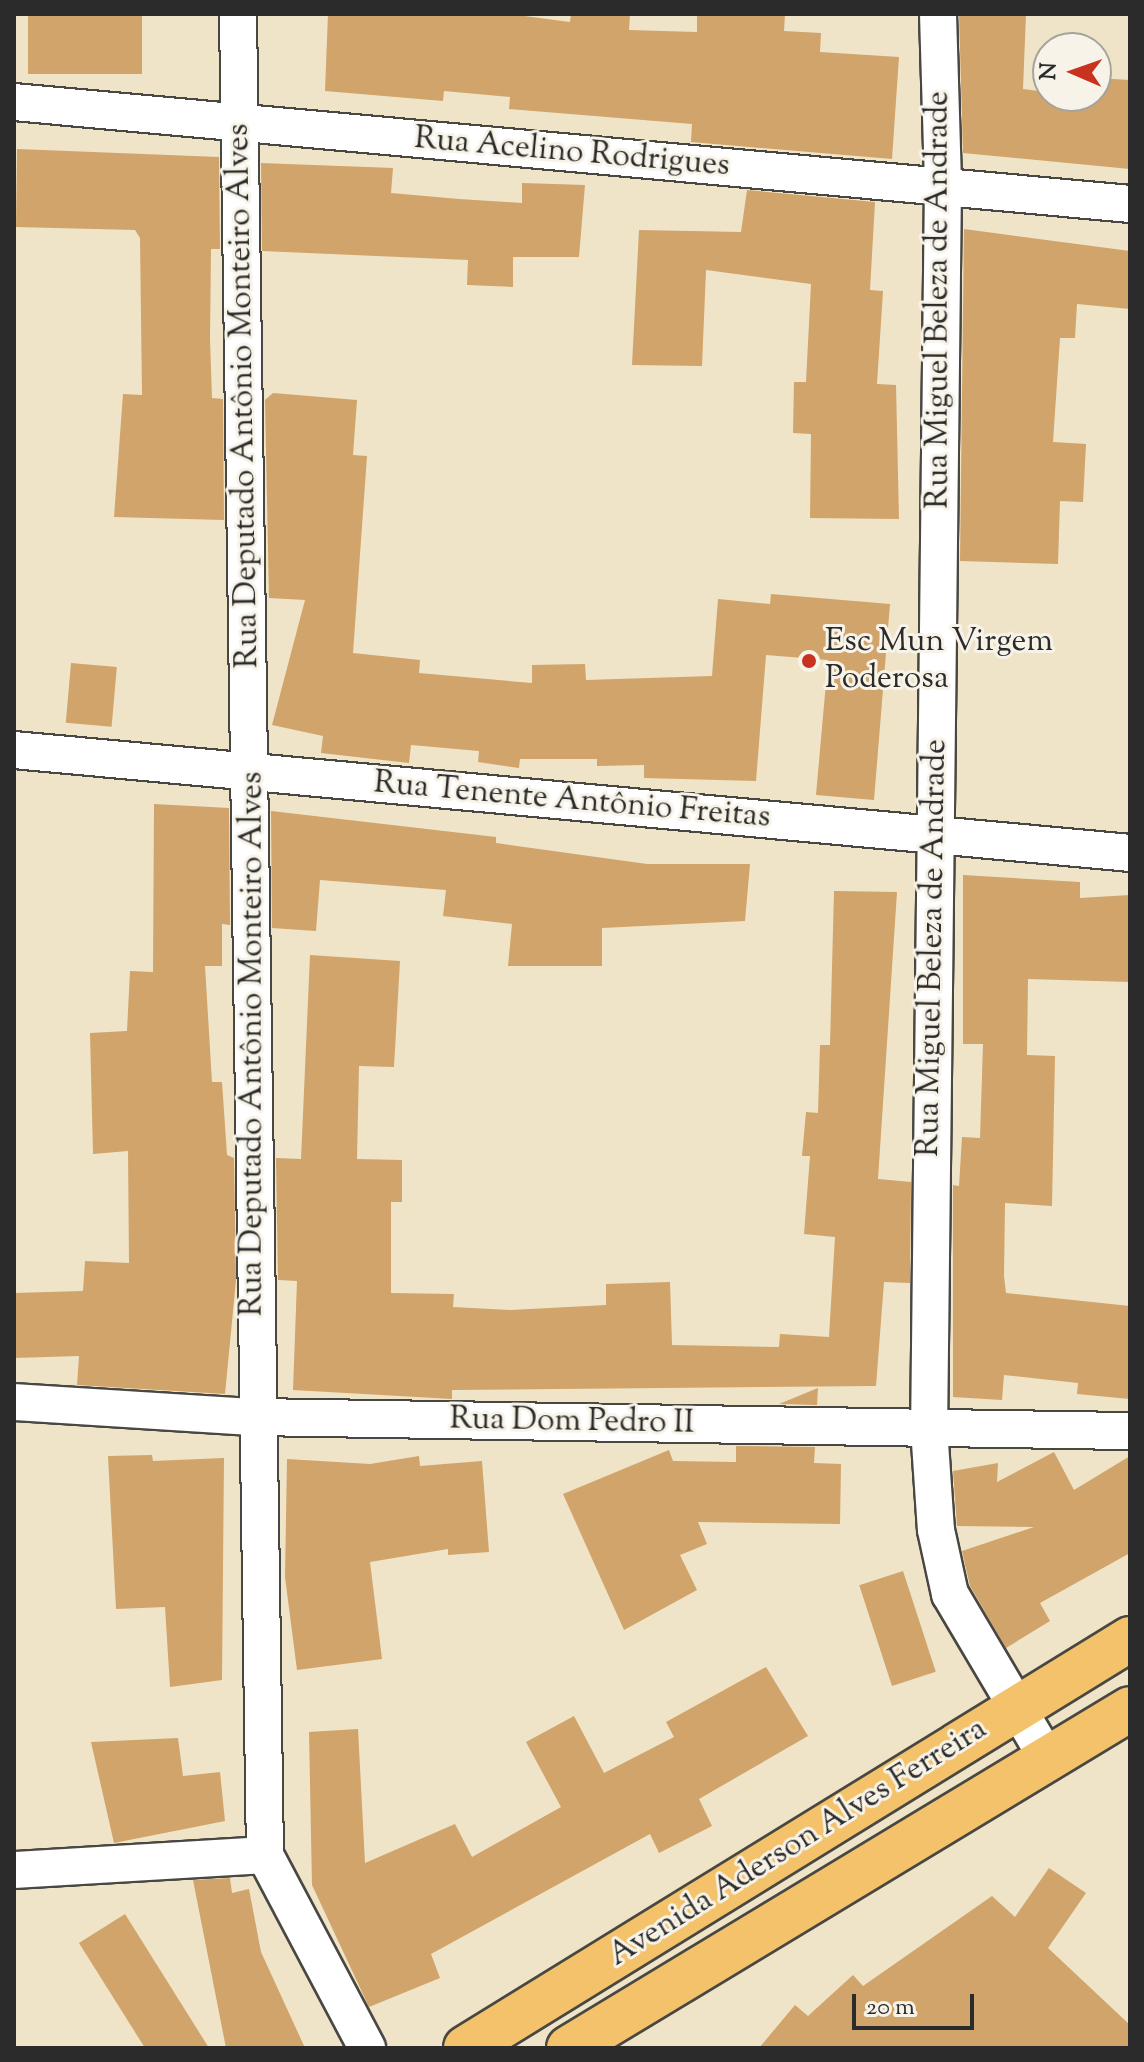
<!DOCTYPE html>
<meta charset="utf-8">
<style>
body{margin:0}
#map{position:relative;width:1144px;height:2062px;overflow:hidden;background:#efe4c7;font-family:"Sorts Mill Goudy",serif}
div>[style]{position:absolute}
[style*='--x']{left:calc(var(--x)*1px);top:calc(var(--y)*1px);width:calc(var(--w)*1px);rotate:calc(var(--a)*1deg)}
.building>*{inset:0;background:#d0a46b;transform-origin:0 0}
.roads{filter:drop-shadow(2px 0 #484742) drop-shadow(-2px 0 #484742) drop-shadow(0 2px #484742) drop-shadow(0 -2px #484742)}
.minor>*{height:36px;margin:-18px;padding:0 18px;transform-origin:18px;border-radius:18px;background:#fff}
.primary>*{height:44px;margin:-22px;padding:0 22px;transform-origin:22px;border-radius:22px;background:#f3c26a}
.dots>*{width:22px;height:22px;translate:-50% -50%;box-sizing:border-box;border:4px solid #f7f3e8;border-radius:50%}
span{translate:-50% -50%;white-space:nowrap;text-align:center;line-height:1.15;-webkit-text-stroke:6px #f7f3e8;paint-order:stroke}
.street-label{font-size:32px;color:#2b2b2b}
.poi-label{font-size:32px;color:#2b2b2b}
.left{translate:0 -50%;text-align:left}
.frame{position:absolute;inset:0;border:16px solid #2b2b2b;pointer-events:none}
.north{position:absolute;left:1032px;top:32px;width:80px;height:80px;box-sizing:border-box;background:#f7f3e8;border:2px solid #a5a39c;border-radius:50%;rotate:272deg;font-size:22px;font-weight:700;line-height:32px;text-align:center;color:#2b2b2b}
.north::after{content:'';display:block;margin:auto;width:28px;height:36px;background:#c8321e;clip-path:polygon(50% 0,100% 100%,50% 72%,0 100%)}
.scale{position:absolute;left:852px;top:1994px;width:122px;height:36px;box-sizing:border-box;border:4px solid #2b2b2b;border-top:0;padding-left:10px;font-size:24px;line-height:28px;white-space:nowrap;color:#2b2b2b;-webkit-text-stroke:6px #f7f3e8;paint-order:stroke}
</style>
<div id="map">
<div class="building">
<div style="left:28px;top:14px;width:114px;height:60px"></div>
<div style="clip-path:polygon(328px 14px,509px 14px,570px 22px,571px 14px,630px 14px,629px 30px,697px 32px,697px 14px,785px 14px,784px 31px,821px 33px,820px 52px,899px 57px,892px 159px,691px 142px,692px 124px,509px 109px,510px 97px,444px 91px,443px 101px,325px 91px)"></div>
<div style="clip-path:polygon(959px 14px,1026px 14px,1023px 89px,1096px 98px,1096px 78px,1130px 80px,1130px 169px,963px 153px)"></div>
<div style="clip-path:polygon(17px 149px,219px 157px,220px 249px,211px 249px,210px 339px,212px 398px,223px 399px,224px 520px,114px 517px,123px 394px,142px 395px,140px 238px,135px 230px,16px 227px)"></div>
<div style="clip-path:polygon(261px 163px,393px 168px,391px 193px,459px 199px,522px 203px,522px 183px,585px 185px,579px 257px,513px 257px,513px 287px,467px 285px,468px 260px,262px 251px)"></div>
<div style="clip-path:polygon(747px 190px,875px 202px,870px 290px,883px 291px,877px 384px,896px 385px,899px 519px,810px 518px,811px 434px,793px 433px,794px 382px,806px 382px,811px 284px,706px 270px,702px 366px,632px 365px,639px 230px,741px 232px)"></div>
<div style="clip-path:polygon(964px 229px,1130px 251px,1130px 309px,1077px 304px,1075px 338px,1060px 338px,1053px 442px,1086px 444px,1083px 502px,1060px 501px,1058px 564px,960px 561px)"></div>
<div style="clip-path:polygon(273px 393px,357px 400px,353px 455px,367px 456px,353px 653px,420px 660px,419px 673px,532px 683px,532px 665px,585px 664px,586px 680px,712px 676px,718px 599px,770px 604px,771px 594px,890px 604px,874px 800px,816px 795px,828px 660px,766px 655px,756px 781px,644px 778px,644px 765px,597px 766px,597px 759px,520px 759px,519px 768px,478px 762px,479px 751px,411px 745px,409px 763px,321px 753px,323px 736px,272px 725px,305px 600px,269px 598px,265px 400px)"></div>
<div style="left:71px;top:663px;width:46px;height:60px;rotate:5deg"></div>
<div style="clip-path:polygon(154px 804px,229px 808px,230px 925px,222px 924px,222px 966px,205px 966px,212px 1082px,222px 1082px,227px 1155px,234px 1158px,236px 1280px,225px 1394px,77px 1385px,79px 1356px,14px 1358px,14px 1293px,83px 1291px,85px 1261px,129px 1263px,128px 1151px,93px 1154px,90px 1033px,127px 1031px,130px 971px,153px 972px)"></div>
<div style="clip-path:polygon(271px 811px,496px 837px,496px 843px,647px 864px,750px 864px,745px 921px,602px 928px,602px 966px,508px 966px,512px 924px,443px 916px,446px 890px,320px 880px,316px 931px,272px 928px)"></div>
<div style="clip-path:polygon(963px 875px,1080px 882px,1080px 898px,1130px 895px,1130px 982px,1028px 979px,1027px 1055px,1055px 1056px,1052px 1206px,1005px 1203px,1004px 1276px,1006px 1293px,1130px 1306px,1130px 1399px,1077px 1394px,1078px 1383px,1004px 1375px,1002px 1400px,953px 1397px,953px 1185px,959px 1186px,962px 1137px,980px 1138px,983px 1044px,963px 1044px)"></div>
<div style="clip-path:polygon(834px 891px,897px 892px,878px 1179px,911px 1182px,910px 1283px,884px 1282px,876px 1386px,452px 1390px,452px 1399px,293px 1390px,297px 1281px,278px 1280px,276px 1158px,301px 1159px,310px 955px,400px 961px,394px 1067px,359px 1066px,357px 1159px,402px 1160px,402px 1202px,391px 1202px,391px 1293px,454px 1294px,453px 1307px,511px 1310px,606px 1305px,606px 1284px,670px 1282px,672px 1345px,779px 1347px,780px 1334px,829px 1337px,835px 1237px,804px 1234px,810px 1156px,802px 1156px,806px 1112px,818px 1113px,820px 1045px,830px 1045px)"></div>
<div style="clip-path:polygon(818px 1388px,817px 1405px,779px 1404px)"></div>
<div style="clip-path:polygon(736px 1446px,815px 1447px,814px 1463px,841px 1464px,840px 1524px,698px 1522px,707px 1544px,680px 1555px,697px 1590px,624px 1630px,563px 1494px,669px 1450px,673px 1461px,736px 1462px)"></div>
<div style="clip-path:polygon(1054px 1452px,1074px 1490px,1130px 1456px,1130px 1553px,1040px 1603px,1050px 1621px,1006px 1648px,970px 1586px,962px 1551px,1034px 1527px,957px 1526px,953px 1471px,998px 1463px,997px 1482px)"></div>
<div style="clip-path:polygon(152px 1455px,153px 1461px,224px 1458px,222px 1680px,170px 1687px,165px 1607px,116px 1609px,108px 1456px)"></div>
<div style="clip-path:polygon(419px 1456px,420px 1466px,482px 1461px,489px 1552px,448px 1555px,448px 1549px,370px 1562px,382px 1659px,297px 1670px,285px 1577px,287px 1459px,370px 1464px)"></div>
<div style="left:903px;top:1571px;width:106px;height:46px;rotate:72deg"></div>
<div style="clip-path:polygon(766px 1667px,808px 1736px,699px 1799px,712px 1826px,659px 1853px,650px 1834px,431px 1954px,440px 1978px,369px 2007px,312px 1885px,309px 1732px,358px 1729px,365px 1863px,455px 1824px,472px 1857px,561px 1807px,526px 1742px,574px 1716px,604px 1773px,674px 1737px,666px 1722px)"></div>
<div style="clip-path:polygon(178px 1738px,183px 1776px,220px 1772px,225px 1821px,114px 1843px,91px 1742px)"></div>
<div style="clip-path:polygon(1049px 1868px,1086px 1893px,1048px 1948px,1130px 2025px,1130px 2048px,759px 2048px,795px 2005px,808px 2016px,853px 1975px,863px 1986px,992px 1896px,1015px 1917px)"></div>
<div style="clip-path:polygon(230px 1878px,232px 1893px,249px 1889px,261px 1952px,305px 2048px,226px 2048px,193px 1880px)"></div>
<div style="clip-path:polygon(125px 1914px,209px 2048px,145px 2048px,79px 1943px)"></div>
</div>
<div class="roads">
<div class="minor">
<div style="--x:238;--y:14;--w:1841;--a:89.16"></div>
<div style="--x:265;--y:1855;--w:218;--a:62.1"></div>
<div style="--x:938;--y:14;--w:169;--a:88.3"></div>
<div style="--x:943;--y:183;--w:1245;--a:90.64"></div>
<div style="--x:929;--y:1428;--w:102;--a:86.1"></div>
<div style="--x:936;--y:1530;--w:66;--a:77.7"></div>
<div style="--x:950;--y:1594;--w:191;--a:59.4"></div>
<div style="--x:14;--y:102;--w:1121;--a:5.22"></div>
<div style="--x:14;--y:750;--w:1121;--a:5.27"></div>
<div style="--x:14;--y:1402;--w:240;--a:3.6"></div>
<div style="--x:254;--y:1417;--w:876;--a:0.92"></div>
<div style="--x:14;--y:1870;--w:251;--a:-3.4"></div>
</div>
<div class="primary">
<div style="--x:466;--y:2048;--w:780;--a:-31.63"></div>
<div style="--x:569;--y:2048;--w:655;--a:-31.14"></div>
</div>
</div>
<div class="dots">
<div style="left:809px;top:661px;background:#c8321e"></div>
</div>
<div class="street-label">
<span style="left:572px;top:153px;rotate:5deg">Rua Acelino Rodrigues</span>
<span style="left:939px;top:300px;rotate:-90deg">Rua Miguel Beleza de Andrade</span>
<span style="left:244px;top:396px;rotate:-91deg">Rua Deputado Antônio Monteiro Alves</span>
<span style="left:572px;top:801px;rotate:5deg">Rua Tenente Antônio Freitas</span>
<span style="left:933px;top:948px;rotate:-89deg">Rua Miguel Beleza de Andrade</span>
<span style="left:253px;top:1044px;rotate:-90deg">Rua Deputado Antônio Monteiro Alves</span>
<span style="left:572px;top:1422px;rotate:1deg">Rua Dom Pedro II</span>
<span style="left:798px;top:1843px;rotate:-32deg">Avenida Aderson Alves Ferreira</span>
</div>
<div class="poi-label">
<span class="left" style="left:825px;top:661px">Esc Mun Virgem<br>Poderosa</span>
</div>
<div class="frame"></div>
<div class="north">N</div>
<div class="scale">20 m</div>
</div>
